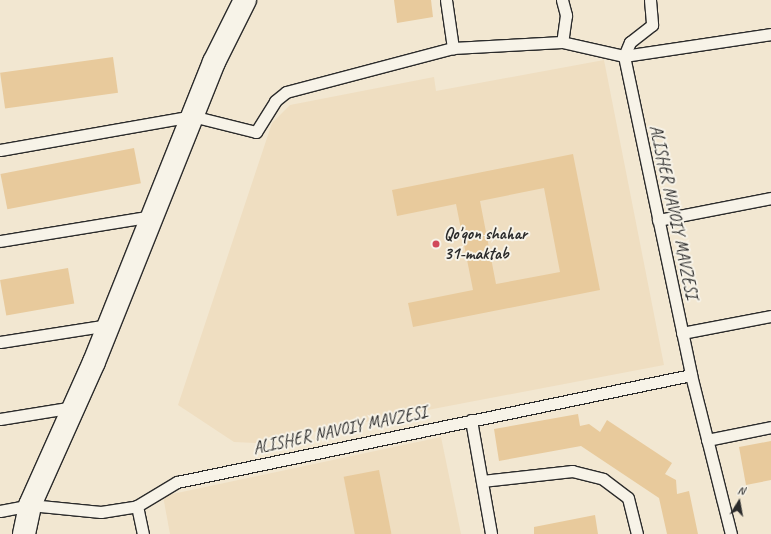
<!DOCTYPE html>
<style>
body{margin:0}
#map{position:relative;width:771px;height:534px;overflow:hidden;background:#f2e7d1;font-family:Caveat,sans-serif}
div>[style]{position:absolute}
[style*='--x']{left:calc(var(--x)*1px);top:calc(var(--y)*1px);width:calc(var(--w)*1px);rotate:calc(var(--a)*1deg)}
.built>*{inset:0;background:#efdec1}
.building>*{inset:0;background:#e8ca9c;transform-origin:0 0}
.roads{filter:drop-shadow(1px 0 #2b2b2b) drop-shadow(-1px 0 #2b2b2b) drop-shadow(0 1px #2b2b2b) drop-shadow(0 -1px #2b2b2b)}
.lane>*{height:11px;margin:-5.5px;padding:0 5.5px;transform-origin:5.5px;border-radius:5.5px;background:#f7f3e8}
.street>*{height:22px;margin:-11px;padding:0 11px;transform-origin:11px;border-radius:11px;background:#f7f3e8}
.dots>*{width:11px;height:11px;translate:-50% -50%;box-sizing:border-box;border:2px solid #f7f3e8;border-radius:50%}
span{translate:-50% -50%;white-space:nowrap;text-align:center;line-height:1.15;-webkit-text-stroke:4px #f7f3e8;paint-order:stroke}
.street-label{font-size:17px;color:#2b2b2b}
.poi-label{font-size:17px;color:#2b2b2b;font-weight:700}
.left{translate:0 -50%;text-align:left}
.north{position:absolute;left:719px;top:482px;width:40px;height:40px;-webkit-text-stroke:3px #f7f3e8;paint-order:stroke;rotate:11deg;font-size:11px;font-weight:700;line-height:16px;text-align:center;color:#2b2b2b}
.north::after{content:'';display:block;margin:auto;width:14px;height:18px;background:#2b2b2b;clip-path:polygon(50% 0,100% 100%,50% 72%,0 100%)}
</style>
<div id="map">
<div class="built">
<div style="clip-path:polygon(604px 60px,664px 365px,255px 443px,234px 442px,178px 405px,272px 123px,290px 105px,434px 77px,436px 91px)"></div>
<div style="clip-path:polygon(441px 437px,461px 534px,170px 534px,163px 496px)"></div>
</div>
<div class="building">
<div style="clip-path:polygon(394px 0,431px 0,433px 17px,397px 23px)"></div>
<div style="left:113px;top:57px;width:36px;height:114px;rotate:82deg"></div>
<div style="left:134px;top:148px;width:36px;height:136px;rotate:79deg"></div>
<div style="clip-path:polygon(evenodd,573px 154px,600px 290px,413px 327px,408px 303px,473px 290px,456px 204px,397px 216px,392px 190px,573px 154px,544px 188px,560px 272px,496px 284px,480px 201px,544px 188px)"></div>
<div style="left:68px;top:268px;width:36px;height:69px;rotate:80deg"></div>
<div style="clip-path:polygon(578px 414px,580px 426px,589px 424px,600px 432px,607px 420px,672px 463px,665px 474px,676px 480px,677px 494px,689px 491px,698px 534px,667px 534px,659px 498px,581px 446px,499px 461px,494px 429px)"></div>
<div style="clip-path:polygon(771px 441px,771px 480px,746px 485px,739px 447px)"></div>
<div style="left:379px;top:470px;width:65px;height:36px;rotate:79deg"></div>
<div style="clip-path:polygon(595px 515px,598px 534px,534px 534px,534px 527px)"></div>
</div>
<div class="roads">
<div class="lane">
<div style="--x:446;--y:0;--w:49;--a:81.7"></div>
<div style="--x:562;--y:0;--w:16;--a:75"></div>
<div style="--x:566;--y:15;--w:27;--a:98"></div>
<div style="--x:650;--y:0;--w:25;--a:85"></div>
<div style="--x:652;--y:25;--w:28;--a:142"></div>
<div style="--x:630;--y:42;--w:15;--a:113"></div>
<div style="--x:624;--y:56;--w:326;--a:78.1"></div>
<div style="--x:691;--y:375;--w:164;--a:75.9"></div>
<div style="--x:0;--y:150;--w:195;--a:-10"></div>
<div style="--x:192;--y:116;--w:66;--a:14"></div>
<div style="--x:256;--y:132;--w:36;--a:-58"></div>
<div style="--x:275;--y:101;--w:14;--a:-39"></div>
<div style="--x:286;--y:92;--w:173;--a:-14.8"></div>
<div style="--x:453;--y:48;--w:109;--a:-3.2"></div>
<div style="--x:562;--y:42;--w:64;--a:12.7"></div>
<div style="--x:624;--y:56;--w:149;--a:-8.5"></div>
<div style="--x:658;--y:220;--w:115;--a:-11"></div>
<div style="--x:0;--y:241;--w:154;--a:-9.3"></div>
<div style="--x:682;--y:333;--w:91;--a:-10.8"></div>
<div style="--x:0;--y:342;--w:110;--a:-8.9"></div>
<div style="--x:0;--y:419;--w:75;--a:-9.2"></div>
<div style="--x:471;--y:420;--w:116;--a:80"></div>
<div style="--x:707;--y:440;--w:65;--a:-11.5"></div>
<div style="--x:482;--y:481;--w:91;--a:-6.3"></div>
<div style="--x:572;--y:471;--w:32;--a:14"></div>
<div style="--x:603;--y:479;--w:31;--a:37"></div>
<div style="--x:628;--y:498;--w:37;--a:76"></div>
<div style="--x:137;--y:506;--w:29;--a:78"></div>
<div style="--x:0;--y:511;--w:31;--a:-11"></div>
<div style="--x:30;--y:505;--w:71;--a:5.6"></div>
<div style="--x:101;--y:512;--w:36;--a:-9"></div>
<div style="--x:137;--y:506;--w:47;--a:-31"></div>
<div style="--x:177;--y:482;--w:525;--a:-11.76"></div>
</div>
<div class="street">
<div style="--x:24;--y:534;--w:30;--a:-78"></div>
<div style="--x:30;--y:505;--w:157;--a:-65.9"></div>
<div style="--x:94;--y:362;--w:323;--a:-68.2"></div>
<div style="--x:214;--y:62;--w:69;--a:-63.4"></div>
</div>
</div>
<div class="dots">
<div style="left:436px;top:244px;background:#d1495b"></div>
</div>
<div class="street-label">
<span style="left:674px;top:212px;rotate:78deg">ALISHER NAVOIY MAVZESI</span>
<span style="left:340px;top:430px;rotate:-12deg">ALISHER NAVOIY MAVZESI</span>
</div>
<div class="poi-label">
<span class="left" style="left:444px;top:244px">Qo'qon shahar<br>31-maktab</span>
</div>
<div class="north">N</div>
</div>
